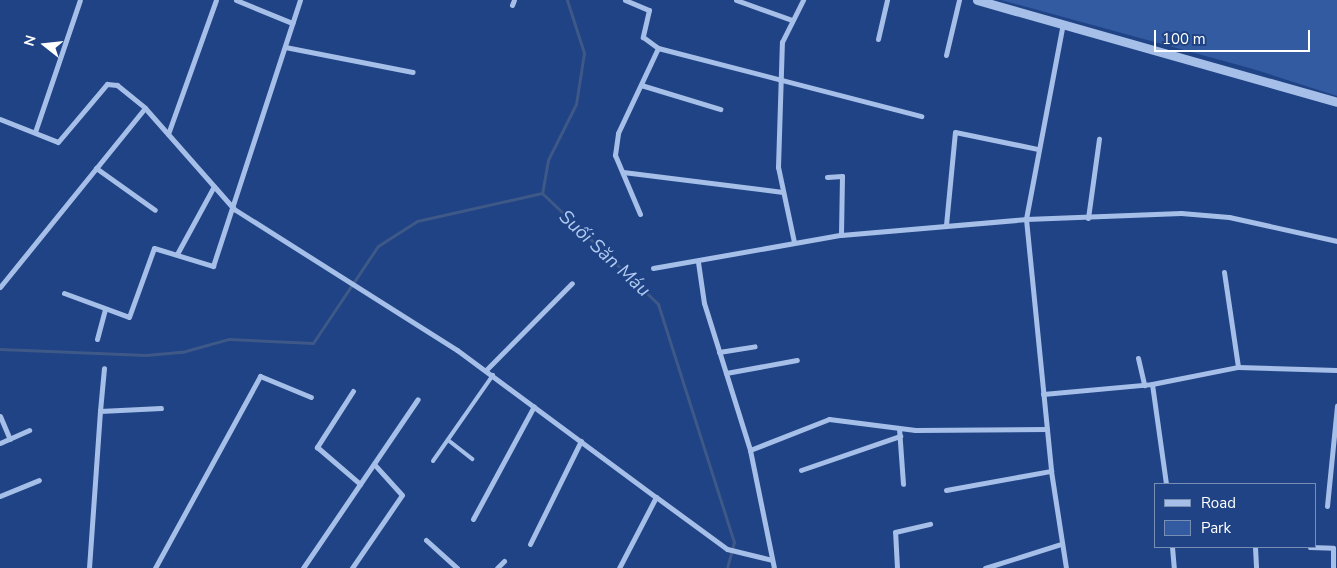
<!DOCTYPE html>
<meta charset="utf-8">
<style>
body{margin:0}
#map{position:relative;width:1337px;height:568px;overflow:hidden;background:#1f4384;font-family:"Nunito Sans",sans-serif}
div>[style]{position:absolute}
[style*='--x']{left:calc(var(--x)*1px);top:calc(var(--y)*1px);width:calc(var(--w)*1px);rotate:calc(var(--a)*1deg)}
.green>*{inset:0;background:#325ba1}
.stream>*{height:3px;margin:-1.5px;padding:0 1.5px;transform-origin:1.5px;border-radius:1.5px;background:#3e5888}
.service>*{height:4px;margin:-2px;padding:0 2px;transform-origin:2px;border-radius:2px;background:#a6bfe9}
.minor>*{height:5px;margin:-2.5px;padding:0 2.5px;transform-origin:2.5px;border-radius:2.5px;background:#a6bfe9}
.tertiary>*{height:9px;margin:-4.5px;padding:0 4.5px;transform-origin:4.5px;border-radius:4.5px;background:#a6bfe9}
span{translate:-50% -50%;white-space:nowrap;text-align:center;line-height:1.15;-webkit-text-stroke:4.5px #1f4384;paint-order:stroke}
.water-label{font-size:19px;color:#b1caf1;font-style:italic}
.legend{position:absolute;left:1154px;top:483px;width:162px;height:65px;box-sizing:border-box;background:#1f4384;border:1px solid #798eb5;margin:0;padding:6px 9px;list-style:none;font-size:15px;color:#fff}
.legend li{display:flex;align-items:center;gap:10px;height:25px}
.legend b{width:25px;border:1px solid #798eb5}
.north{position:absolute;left:20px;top:20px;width:50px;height:50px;-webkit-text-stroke:4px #1f4384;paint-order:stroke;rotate:286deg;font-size:14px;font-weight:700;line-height:20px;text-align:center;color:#fff}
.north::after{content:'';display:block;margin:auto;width:18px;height:22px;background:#fff;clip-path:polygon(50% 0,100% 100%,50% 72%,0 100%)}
.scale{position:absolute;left:1154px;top:30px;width:156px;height:22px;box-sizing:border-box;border:2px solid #fff;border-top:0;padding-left:6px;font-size:15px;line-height:18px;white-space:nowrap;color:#fff;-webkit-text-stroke:4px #1f4384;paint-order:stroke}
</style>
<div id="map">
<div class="green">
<div style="clip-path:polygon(1001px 0,1337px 0,1337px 96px,1253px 69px)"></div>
</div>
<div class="stream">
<div style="--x:567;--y:0;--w:56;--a:72.2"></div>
<div style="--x:584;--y:53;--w:52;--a:98.9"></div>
<div style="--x:576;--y:104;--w:63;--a:116.6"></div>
<div style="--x:548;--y:160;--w:34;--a:100"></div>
<div style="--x:542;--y:193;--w:161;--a:43.7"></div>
<div style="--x:658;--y:304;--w:250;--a:72.3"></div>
<div style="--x:734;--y:542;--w:27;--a:105"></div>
<div style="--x:0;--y:349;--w:146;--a:2.4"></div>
<div style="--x:146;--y:355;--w:36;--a:-5"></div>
<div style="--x:182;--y:352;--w:49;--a:-15.5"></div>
<div style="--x:229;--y:339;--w:84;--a:2.7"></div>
<div style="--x:313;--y:343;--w:117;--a:-56.2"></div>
<div style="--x:378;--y:246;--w:46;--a:-32.7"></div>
<div style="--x:417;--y:221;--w:128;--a:-12.6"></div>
</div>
<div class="service">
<div style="--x:448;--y:440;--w:31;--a:38"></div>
<div style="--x:433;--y:461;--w:105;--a:-55.1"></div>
</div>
<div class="minor">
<div style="--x:236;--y:0;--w:61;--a:22.3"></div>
<div style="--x:625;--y:0;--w:26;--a:23"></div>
<div style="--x:649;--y:10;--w:28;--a:103"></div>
<div style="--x:643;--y:37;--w:19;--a:36"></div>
<div style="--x:658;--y:48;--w:272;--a:14.5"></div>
<div style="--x:736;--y:0;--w:59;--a:19.7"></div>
<div style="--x:512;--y:5;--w:5;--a:-68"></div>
<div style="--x:1063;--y:23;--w:199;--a:100.7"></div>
<div style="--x:1026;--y:219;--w:253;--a:84.3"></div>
<div style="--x:1051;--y:471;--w:98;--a:81.2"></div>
<div style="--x:878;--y:39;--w:40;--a:-77"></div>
<div style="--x:285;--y:47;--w:130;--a:11.1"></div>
<div style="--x:946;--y:55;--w:57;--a:-76.7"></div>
<div style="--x:641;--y:85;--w:83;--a:16.9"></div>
<div style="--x:0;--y:119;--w:62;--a:21.6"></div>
<div style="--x:58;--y:142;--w:76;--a:-49.8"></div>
<div style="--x:107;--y:84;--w:10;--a:6"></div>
<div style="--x:117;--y:85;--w:36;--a:39"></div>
<div style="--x:145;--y:108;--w:135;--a:48.6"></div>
<div style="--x:234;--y:209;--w:264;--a:32.3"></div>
<div style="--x:457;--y:350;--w:247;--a:36.5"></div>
<div style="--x:656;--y:497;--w:80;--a:117.5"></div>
<div style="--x:35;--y:132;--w:139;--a:-71.2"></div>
<div style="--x:168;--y:134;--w:142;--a:-70.3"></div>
<div style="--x:96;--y:168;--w:72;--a:35.4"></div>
<div style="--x:623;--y:172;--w:161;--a:7.1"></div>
<div style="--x:827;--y:177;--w:15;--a:-4"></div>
<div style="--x:842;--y:176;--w:59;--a:91"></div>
<div style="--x:640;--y:214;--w:64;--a:-113"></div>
<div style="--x:615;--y:155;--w:22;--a:-82"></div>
<div style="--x:618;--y:133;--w:94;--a:-64.8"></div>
<div style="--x:1088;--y:218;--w:80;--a:-82.1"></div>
<div style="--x:946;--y:225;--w:93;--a:-84.5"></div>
<div style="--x:955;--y:132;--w:85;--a:11.6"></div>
<div style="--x:794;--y:242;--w:77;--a:-102"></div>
<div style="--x:778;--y:167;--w:125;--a:-88.2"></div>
<div style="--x:782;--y:42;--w:47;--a:-63.4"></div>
<div style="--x:177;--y:254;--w:77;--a:-61.4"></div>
<div style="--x:698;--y:262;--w:41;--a:81.7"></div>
<div style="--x:704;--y:303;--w:154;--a:72.6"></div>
<div style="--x:750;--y:450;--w:120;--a:78.5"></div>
<div style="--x:653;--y:268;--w:191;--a:-10"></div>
<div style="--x:841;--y:235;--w:186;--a:-4.9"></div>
<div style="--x:1026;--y:219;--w:155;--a:-2.2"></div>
<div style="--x:1181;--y:213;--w:48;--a:4.8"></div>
<div style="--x:1229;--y:217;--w:111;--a:12.5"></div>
<div style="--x:1224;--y:272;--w:96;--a:81.6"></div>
<div style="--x:0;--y:287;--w:230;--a:-51"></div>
<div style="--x:64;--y:293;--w:69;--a:20.3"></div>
<div style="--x:129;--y:317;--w:73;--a:-70.1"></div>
<div style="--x:154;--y:248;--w:62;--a:17"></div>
<div style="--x:213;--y:266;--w:280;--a:-71.9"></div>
<div style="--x:97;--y:339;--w:31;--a:-75"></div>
<div style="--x:719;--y:352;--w:36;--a:-9"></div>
<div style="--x:1138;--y:358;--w:28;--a:77"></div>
<div style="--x:486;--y:370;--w:122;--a:-45.3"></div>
<div style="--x:726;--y:373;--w:72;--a:-10.4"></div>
<div style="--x:1152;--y:384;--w:101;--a:82"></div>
<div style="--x:353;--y:391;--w:67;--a:122.7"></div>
<div style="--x:317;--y:447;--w:57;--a:40.7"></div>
<div style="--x:1043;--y:394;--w:109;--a:-5.2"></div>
<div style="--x:1152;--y:384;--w:88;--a:-11.2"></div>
<div style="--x:1238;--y:367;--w:99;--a:1.7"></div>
<div style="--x:100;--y:411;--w:43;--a:-84.7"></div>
<div style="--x:0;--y:416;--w:25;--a:67"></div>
<div style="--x:899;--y:428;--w:56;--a:85.9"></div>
<div style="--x:0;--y:443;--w:32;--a:-24"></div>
<div style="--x:750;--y:450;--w:85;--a:-21.4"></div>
<div style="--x:829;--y:419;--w:87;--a:7.3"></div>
<div style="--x:915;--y:430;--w:132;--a:-0.4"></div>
<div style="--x:801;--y:470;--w:105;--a:-19"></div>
<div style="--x:946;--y:490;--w:107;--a:-10.3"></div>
<div style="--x:0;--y:496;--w:42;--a:-22.3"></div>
<div style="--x:656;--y:497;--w:88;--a:36.2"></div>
<div style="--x:727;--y:549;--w:46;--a:13.7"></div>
<div style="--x:1327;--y:506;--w:101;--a:-84.3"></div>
<div style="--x:473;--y:519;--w:128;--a:-61.6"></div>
<div style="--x:426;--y:540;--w:42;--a:42.1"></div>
<div style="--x:530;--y:544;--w:115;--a:-63.7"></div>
<div style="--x:1172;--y:547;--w:21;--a:85"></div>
<div style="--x:1255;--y:547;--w:21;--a:87"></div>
<div style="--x:1310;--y:547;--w:23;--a:2"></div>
<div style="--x:1333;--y:548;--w:20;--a:90"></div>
<div style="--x:89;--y:568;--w:157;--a:-86"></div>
<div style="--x:100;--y:411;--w:61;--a:-2.8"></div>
<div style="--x:155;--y:568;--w:219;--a:-61.3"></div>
<div style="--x:260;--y:376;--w:55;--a:22.4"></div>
<div style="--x:303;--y:568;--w:204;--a:-55.8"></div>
<div style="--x:352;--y:568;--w:88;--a:-55.6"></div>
<div style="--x:402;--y:495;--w:42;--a:-132.1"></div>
<div style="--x:497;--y:568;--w:10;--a:-45"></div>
<div style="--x:897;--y:568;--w:36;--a:-93"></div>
<div style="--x:895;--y:532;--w:36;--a:-13"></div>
<div style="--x:985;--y:568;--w:80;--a:-17.5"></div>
</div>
<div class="tertiary">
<div style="--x:977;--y:0;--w:374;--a:15.8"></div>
</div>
<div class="water-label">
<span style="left:604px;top:254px;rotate:43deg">Suối Săn Máu</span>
</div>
<ul class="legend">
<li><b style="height:6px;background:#a6bfe9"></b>Road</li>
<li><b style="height:14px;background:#325ba1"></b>Park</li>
</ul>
<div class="north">N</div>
<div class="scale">100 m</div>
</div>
